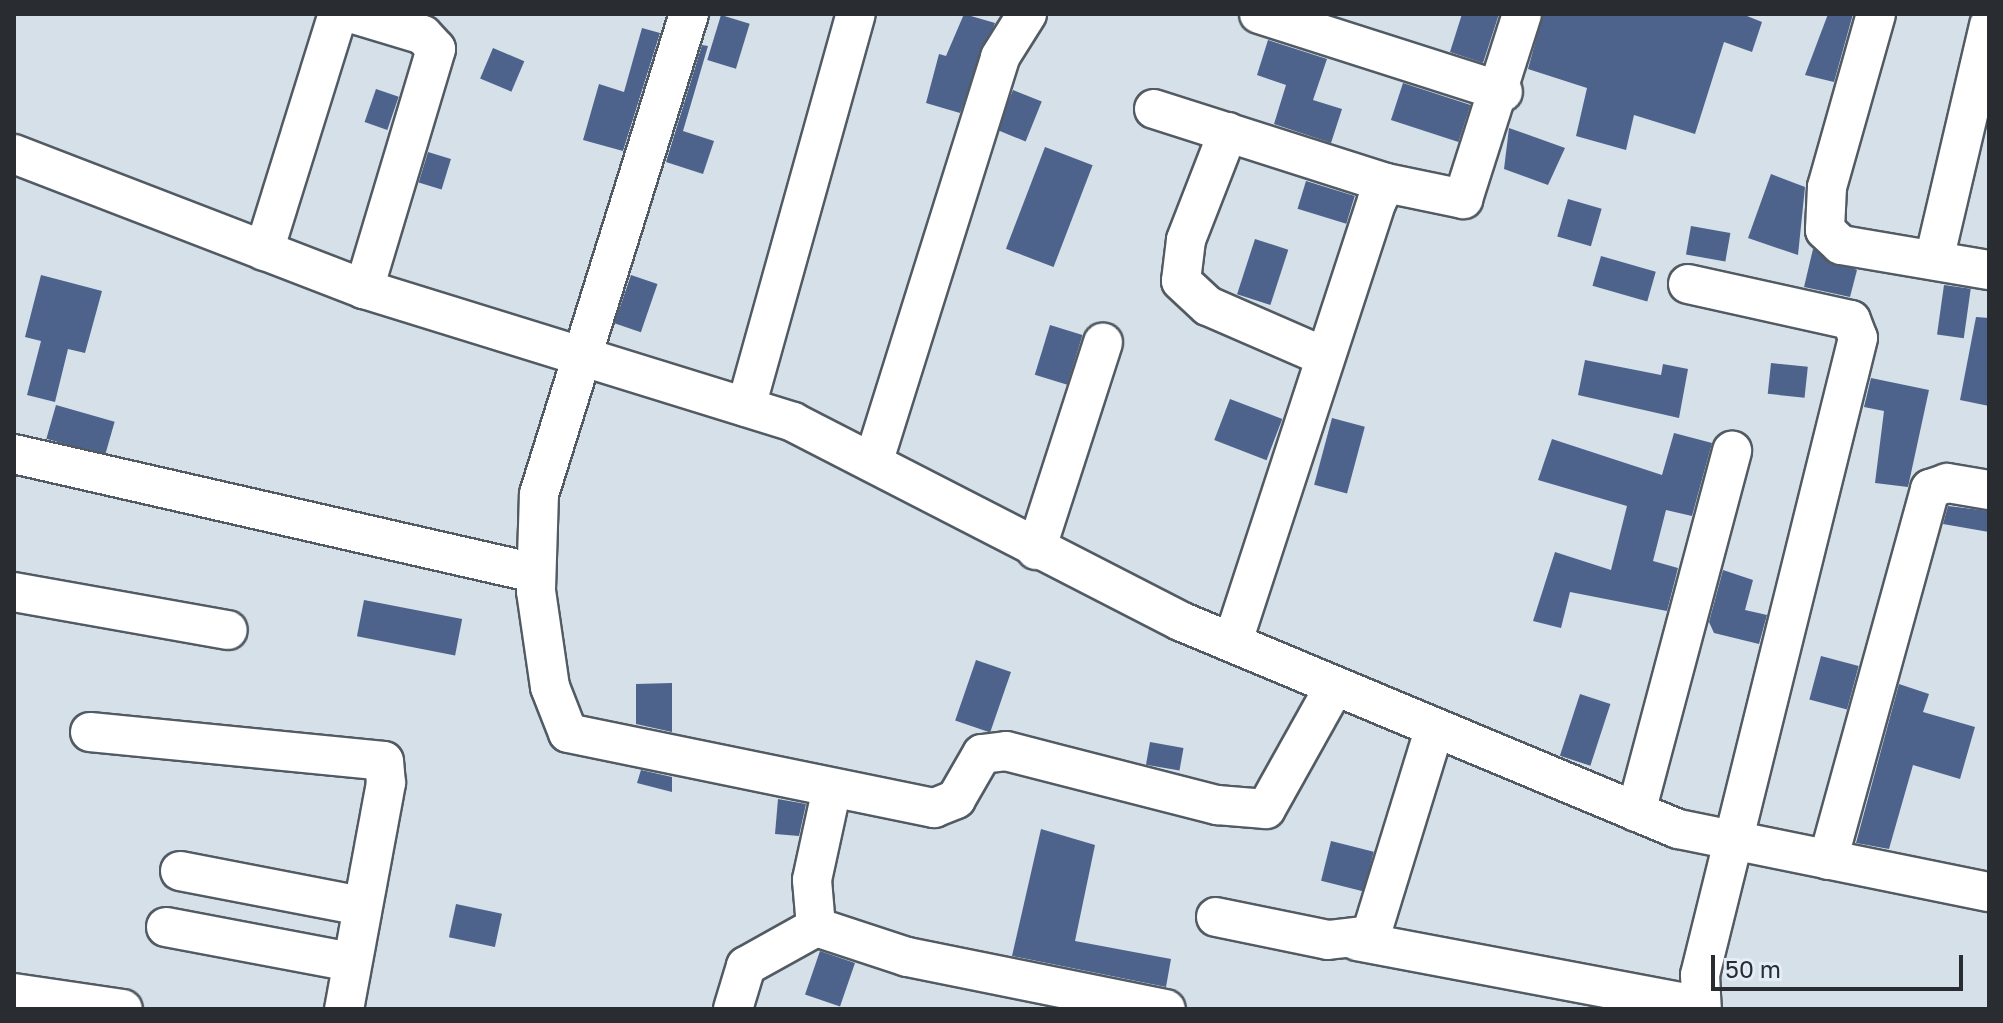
<!DOCTYPE html>
<style>
body{margin:0}
#map{position:relative;width:2003px;height:1023px;overflow:hidden;background:#d5e0e9;font-family:"Golos Text",sans-serif}
div>[style]{position:absolute}
[style*='--x']{left:calc(var(--x)*1px);top:calc(var(--y)*1px);width:calc(var(--w)*1px);rotate:calc(var(--a)*1deg)}
.building>*{inset:0;background:#4d638c;transform-origin:0 0}
.roads{filter:drop-shadow(2px 0 #525b63) drop-shadow(-2px 0 #525b63) drop-shadow(0 2px #525b63) drop-shadow(0 -2px #525b63)}
.street>*{height:38px;margin:-19px;padding:0 19px;transform-origin:19px;border-radius:19px;background:#fff}
span{translate:-50% -50%;white-space:nowrap;text-align:center;line-height:1.15;-webkit-text-stroke:8px #e2edf7;paint-order:stroke}
.frame{position:absolute;inset:0;border:16px solid #292d31;pointer-events:none}
.scale{position:absolute;left:1711px;top:955px;width:252px;height:36px;box-sizing:border-box;border:4px solid #292d31;border-top:0;padding-left:10px;font-size:24px;line-height:28px;white-space:nowrap;color:#292d31;-webkit-text-stroke:6px #e2edf7;paint-order:stroke}
</style>
<div id="map">
<div class="building">
<div style="clip-path:polygon(964px 14px,995px 23px,960px 113px,926px 103px,939px 54px,946px 56px)"></div>
<div style="clip-path:polygon(1462px 14px,1499px 14px,1483px 63px,1450px 52px)"></div>
<div style="clip-path:polygon(1543px 14px,1742px 14px,1762px 22px,1752px 52px,1724px 42px,1695px 134px,1634px 115px,1626px 150px,1576px 136px,1587px 88px,1528px 69px)"></div>
<div style="clip-path:polygon(1828px 14px,1853px 14px,1834px 82px,1805px 75px)"></div>
<div style="left:721px;top:15px;width:30px;height:47px;rotate:17deg"></div>
<div style="clip-path:polygon(642px 28px,660px 33px,623px 151px,583px 140px,599px 84px,624px 92px)"></div>
<div style="clip-path:polygon(1268px 40px,1327px 59px,1313px 100px,1342px 109px,1331px 143px,1274px 124px,1286px 85px,1257px 75px)"></div>
<div style="clip-path:polygon(702px 45px,708px 46px,683px 131px,714px 141px,703px 174px,666px 162px)"></div>
<div style="left:493px;top:48px;width:34px;height:33px;rotate:23deg"></div>
<div style="left:1403px;top:83px;width:71px;height:39px;rotate:18deg"></div>
<div style="left:376px;top:89px;width:24px;height:35px;rotate:19deg"></div>
<div style="left:1013px;top:90px;width:31px;height:43px;rotate:22deg"></div>
<div style="clip-path:polygon(1509px 128px,1565px 148px,1548px 185px,1504px 169px)"></div>
<div style="left:1045px;top:147px;width:51px;height:109px;rotate:21deg"></div>
<div style="left:428px;top:152px;width:24px;height:32px;rotate:17deg"></div>
<div style="clip-path:polygon(1771px 174px,1805px 187px,1798px 255px,1748px 238px)"></div>
<div style="left:1306px;top:181px;width:51px;height:29px;rotate:17deg"></div>
<div style="left:1568px;top:199px;width:35px;height:39px;rotate:16deg"></div>
<div style="left:1691px;top:226px;width:40px;height:29px;rotate:10deg"></div>
<div style="left:1255px;top:239px;width:35px;height:58px;rotate:18deg"></div>
<div style="clip-path:polygon(1813px 249px,1857px 270px,1850px 297px,1804px 287px)"></div>
<div style="left:1601px;top:256px;width:57px;height:31px;rotate:16deg"></div>
<div style="clip-path:polygon(41px 275px,102px 291px,85px 353px,68px 349px,55px 402px,27px 395px,41px 341px,25px 337px)"></div>
<div style="left:631px;top:275px;width:28px;height:51px;rotate:19deg"></div>
<div style="left:1944px;top:285px;width:27px;height:50px;rotate:8deg"></div>
<div style="clip-path:polygon(1976px 317px,1989px 318px,1989px 406px,1960px 400px)"></div>
<div style="left:1050px;top:325px;width:34px;height:52px;rotate:17deg"></div>
<div style="clip-path:polygon(1585px 360px,1661px 375px,1663px 364px,1688px 369px,1679px 418px,1578px 395px)"></div>
<div style="left:1771px;top:363px;width:37px;height:31px;rotate:6deg"></div>
<div style="clip-path:polygon(1871px 378px,1929px 390px,1908px 487px,1875px 483px,1884px 411px,1864px 407px)"></div>
<div style="left:1230px;top:399px;width:56px;height:44px;rotate:21deg"></div>
<div style="left:56px;top:405px;width:61px;height:35px;rotate:16deg"></div>
<div style="left:1332px;top:418px;width:34px;height:69px;rotate:15deg"></div>
<div style="clip-path:polygon(1674px 433px,1712px 443px,1692px 516px,1666px 510px,1653px 561px,1678px 568px,1667px 611px,1570px 592px,1561px 628px,1533px 621px,1555px 552px,1611px 570px,1627px 506px,1538px 480px,1552px 439px,1662px 475px)"></div>
<div style="clip-path:polygon(1948px 506px,1989px 511px,1989px 532px,1943px 524px)"></div>
<div style="clip-path:polygon(1723px 570px,1753px 580px,1745px 610px,1767px 615px,1759px 644px,1714px 633px,1709px 622px)"></div>
<div style="left:364px;top:600px;width:100px;height:37px;rotate:11deg"></div>
<div style="left:1821px;top:656px;width:39px;height:45px;rotate:15deg"></div>
<div style="left:976px;top:660px;width:37px;height:64px;rotate:19deg"></div>
<div style="clip-path:polygon(672px 683px,672px 732px,636px 724px,636px 684px)"></div>
<div style="clip-path:polygon(1899px 684px,1929px 694px,1923px 712px,1975px 727px,1960px 779px,1913px 765px,1889px 849px,1856px 843px)"></div>
<div style="left:1580px;top:694px;width:32px;height:65px;rotate:18deg"></div>
<div style="left:1150px;top:742px;width:34px;height:23px;rotate:10deg"></div>
<div style="clip-path:polygon(641px 770px,672px 777px,672px 792px,637px 783px)"></div>
<div style="clip-path:polygon(778px 799px,806px 804px,799px 836px,775px 834px)"></div>
<div style="clip-path:polygon(1041px 829px,1095px 845px,1075px 941px,1171px 959px,1166px 987px,1012px 956px)"></div>
<div style="left:1331px;top:841px;width:44px;height:41px;rotate:14deg"></div>
<div style="left:456px;top:904px;width:47px;height:34px;rotate:12deg"></div>
<div style="left:820px;top:951px;width:37px;height:46px;rotate:19deg"></div>
</div>
<div class="roads">
<div class="street">
<div style="--x:354;--y:14;--w:72;--a:16.9"></div>
<div style="--x:423;--y:35;--w:19;--a:47"></div>
<div style="--x:436;--y:49;--w:251;--a:106.7"></div>
<div style="--x:689;--y:14;--w:503;--a:107.35"></div>
<div style="--x:539;--y:494;--w:97;--a:91.8"></div>
<div style="--x:536;--y:591;--w:97;--a:81.7"></div>
<div style="--x:550;--y:687;--w:49;--a:68.6"></div>
<div style="--x:568;--y:733;--w:374;--a:11.6"></div>
<div style="--x:934;--y:808;--w:24;--a:-22"></div>
<div style="--x:956;--y:799;--w:52;--a:-60"></div>
<div style="--x:982;--y:754;--w:24;--a:-7"></div>
<div style="--x:1006;--y:751;--w:218;--a:14.4"></div>
<div style="--x:1217;--y:805;--w:49;--a:4.7"></div>
<div style="--x:1266;--y:809;--w:137;--a:-60.8"></div>
<div style="--x:1259;--y:14;--w:256;--a:17.7"></div>
<div style="--x:1876;--y:14;--w:180;--a:105.8"></div>
<div style="--x:1827;--y:187;--w:43;--a:92.7"></div>
<div style="--x:1825;--y:230;--w:22;--a:43"></div>
<div style="--x:1841;--y:245;--w:150;--a:9.6"></div>
<div style="--x:1154;--y:109;--w:244;--a:17.7"></div>
<div style="--x:1228;--y:132;--w:116;--a:111.3"></div>
<div style="--x:1186;--y:240;--w:41;--a:97"></div>
<div style="--x:1181;--y:281;--w:37;--a:43"></div>
<div style="--x:1208;--y:306;--w:125;--a:23.5"></div>
<div style="--x:14;--y:154;--w:375;--a:21.1"></div>
<div style="--x:364;--y:289;--w:449;--a:17.2"></div>
<div style="--x:793;--y:422;--w:435;--a:27.2"></div>
<div style="--x:1180;--y:621;--w:540;--a:22.67"></div>
<div style="--x:1678;--y:829;--w:317;--a:11.5"></div>
<div style="--x:264;--y:251;--w:248;--a:-72.7"></div>
<div style="--x:1934;--y:260;--w:241;--a:-76.8"></div>
<div style="--x:1688;--y:284;--w:167;--a:12.5"></div>
<div style="--x:1851;--y:320;--w:19;--a:69"></div>
<div style="--x:1858;--y:338;--w:656;--a:103.93"></div>
<div style="--x:1700;--y:975;--w:34;--a:87"></div>
<div style="--x:746;--y:407;--w:408;--a:-74.4"></div>
<div style="--x:14;--y:454;--w:534;--a:12.87"></div>
<div style="--x:874;--y:460;--w:422;--a:-72.6"></div>
<div style="--x:1000;--y:57;--w:51;--a:-57.9"></div>
<div style="--x:1036;--y:550;--w:218;--a:-72.1"></div>
<div style="--x:14;--y:592;--w:217;--a:10.1"></div>
<div style="--x:1233;--y:641;--w:463;--a:-71.9"></div>
<div style="--x:1377;--y:201;--w:20;--a:-63"></div>
<div style="--x:1386;--y:183;--w:79;--a:11.7"></div>
<div style="--x:1463;--y:199;--w:194;--a:-72.3"></div>
<div style="--x:90;--y:732;--w:295;--a:5.6"></div>
<div style="--x:384;--y:761;--w:22;--a:85"></div>
<div style="--x:386;--y:783;--w:230;--a:100.5"></div>
<div style="--x:832;--y:788;--w:94;--a:102.3"></div>
<div style="--x:812;--y:880;--w:47;--a:85.1"></div>
<div style="--x:816;--y:927;--w:96;--a:18.2"></div>
<div style="--x:907;--y:957;--w:264;--a:11.4"></div>
<div style="--x:1636;--y:812;--w:374;--a:-75.1"></div>
<div style="--x:1828;--y:860;--w:385;--a:-74.6"></div>
<div style="--x:1930;--y:489;--w:18;--a:-19"></div>
<div style="--x:1947;--y:483;--w:43;--a:9.5"></div>
<div style="--x:180;--y:871;--w:184;--a:10.9"></div>
<div style="--x:1216;--y:917;--w:114;--a:11.6"></div>
<div style="--x:1328;--y:940;--w:43;--a:-6.6"></div>
<div style="--x:1371;--y:935;--w:214;--a:-72.9"></div>
<div style="--x:166;--y:927;--w:189;--a:10.7"></div>
<div style="--x:1357;--y:941;--w:350;--a:10.7"></div>
<div style="--x:14;--y:993;--w:110;--a:8.4"></div>
<div style="--x:733;--y:1009;--w:45;--a:-73.2"></div>
<div style="--x:746;--y:966;--w:80;--a:-29.1"></div>
</div>
</div>
<div class="frame"></div>
<div class="scale">50 m</div>
</div>
